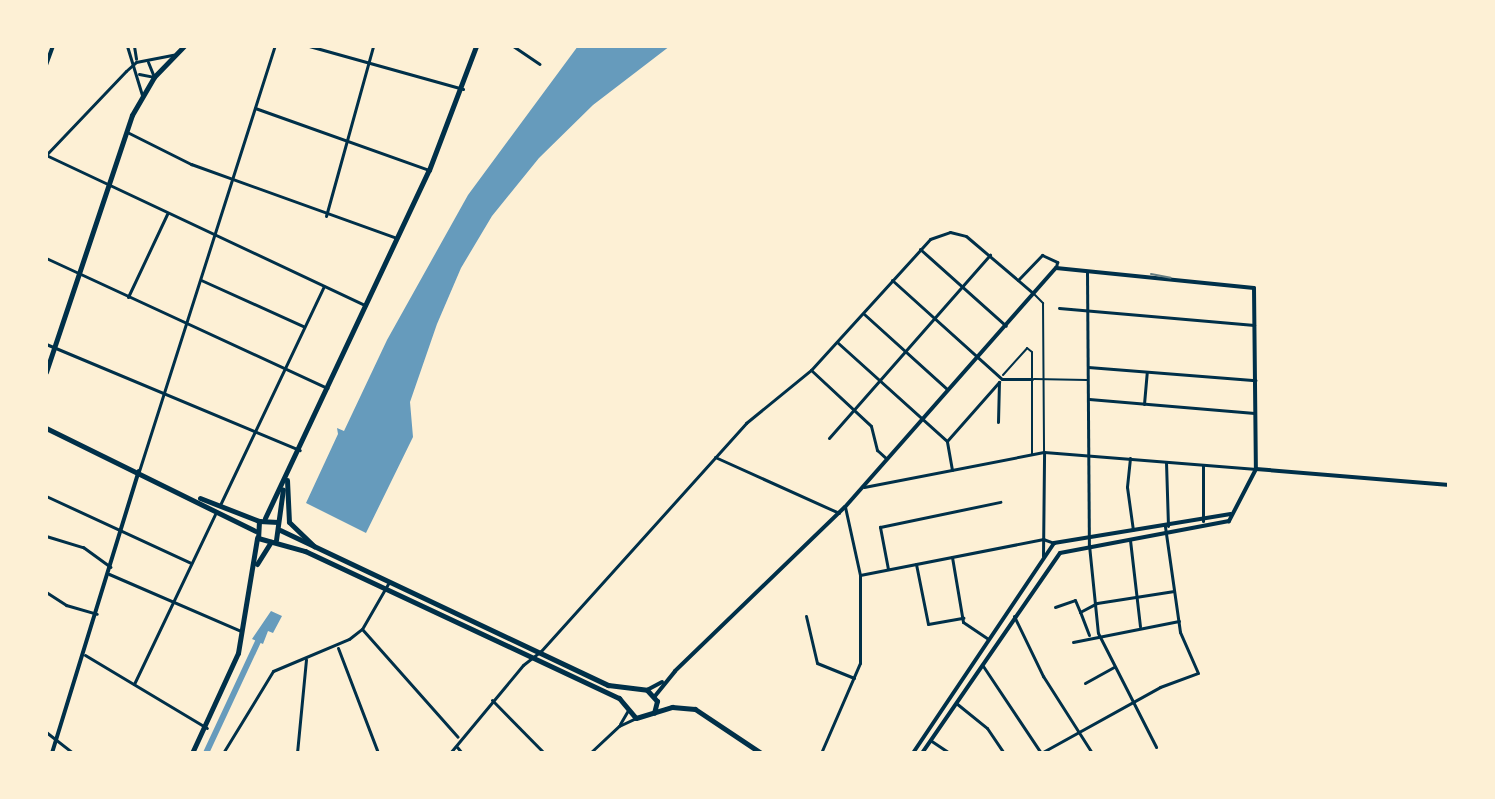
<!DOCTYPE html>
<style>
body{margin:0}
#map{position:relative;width:1495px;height:799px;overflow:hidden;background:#fdf0d5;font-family:"Asap Condensed",sans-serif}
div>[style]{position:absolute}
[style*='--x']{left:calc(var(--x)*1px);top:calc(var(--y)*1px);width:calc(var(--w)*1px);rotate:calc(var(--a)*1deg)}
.water>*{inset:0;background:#669bbc}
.canal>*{height:6px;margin:-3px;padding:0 3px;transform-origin:3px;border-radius:3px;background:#669bbc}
.pedestrian>*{height:2px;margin:-1px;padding:0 1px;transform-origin:1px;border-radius:1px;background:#003049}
.minor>*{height:3px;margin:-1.5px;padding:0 1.5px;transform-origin:1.5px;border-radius:1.5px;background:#003049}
.tertiary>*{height:4px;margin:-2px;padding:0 2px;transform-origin:2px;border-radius:2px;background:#003049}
.secondary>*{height:5px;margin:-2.5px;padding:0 2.5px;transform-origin:2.5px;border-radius:2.5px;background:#003049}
.primary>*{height:5px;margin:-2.5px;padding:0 2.5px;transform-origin:2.5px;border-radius:2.5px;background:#003049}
.rail>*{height:2px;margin:-1px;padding:0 1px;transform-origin:1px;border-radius:1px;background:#657d81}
span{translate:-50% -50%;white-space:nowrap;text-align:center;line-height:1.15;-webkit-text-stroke:6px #fdf0d5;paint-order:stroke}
.frame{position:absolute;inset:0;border:48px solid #fdf0d5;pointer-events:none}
</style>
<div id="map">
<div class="water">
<div style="clip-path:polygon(578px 46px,670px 46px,593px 105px,539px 158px,492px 216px,461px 268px,437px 324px,410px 402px,413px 437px,366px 533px,306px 503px,338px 434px,337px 428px,344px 431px,387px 340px,468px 195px)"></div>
<div style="clip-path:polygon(271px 611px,282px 616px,273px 633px,268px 631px,263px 644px,252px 639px)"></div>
</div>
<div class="canal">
<div style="--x:206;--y:753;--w:128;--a:-65"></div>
</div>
<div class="pedestrian">
<div style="--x:1034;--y:294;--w:13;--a:45"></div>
<div style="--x:1043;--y:303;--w:148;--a:89.6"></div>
<div style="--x:1003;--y:375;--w:36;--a:-48"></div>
<div style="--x:1027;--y:348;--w:6;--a:39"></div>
<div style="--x:1032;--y:352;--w:102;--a:90"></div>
<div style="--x:1034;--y:379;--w:53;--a:1.1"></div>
</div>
<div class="minor">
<div style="--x:127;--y:46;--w:51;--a:73"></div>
<div style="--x:134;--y:46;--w:13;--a:81"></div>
<div style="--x:309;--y:46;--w:160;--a:15.6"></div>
<div style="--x:513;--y:46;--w:32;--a:34"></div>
<div style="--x:148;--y:62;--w:16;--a:68"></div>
<div style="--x:139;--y:74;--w:15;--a:11"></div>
<div style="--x:255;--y:108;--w:185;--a:19.6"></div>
<div style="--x:127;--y:132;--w:72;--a:26.6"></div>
<div style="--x:191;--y:164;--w:219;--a:19.8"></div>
<div style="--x:46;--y:155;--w:353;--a:25.2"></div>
<div style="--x:46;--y:155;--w:116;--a:-46.4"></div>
<div style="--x:126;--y:71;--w:13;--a:-42"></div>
<div style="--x:136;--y:62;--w:38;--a:-11"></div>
<div style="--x:326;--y:216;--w:176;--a:-74.5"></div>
<div style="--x:920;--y:249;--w:115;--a:41.8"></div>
<div style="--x:46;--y:258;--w:310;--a:24.8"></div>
<div style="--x:1087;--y:271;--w:274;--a:89.6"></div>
<div style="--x:1089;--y:545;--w:88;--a:84.2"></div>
<div style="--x:1098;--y:633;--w:128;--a:63"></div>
<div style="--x:201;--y:280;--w:112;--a:24.3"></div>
<div style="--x:892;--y:280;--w:148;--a:42"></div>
<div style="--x:1002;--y:379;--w:30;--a:0"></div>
<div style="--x:1018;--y:280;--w:35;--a:-46"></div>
<div style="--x:1042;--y:255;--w:17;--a:25"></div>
<div style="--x:1057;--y:262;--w:6;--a:99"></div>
<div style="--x:128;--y:297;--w:92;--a:-64.8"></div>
<div style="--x:1059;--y:308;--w:196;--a:5"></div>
<div style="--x:864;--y:314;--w:112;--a:42.1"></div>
<div style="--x:837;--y:342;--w:148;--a:42"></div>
<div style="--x:46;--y:344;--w:275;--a:22.7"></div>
<div style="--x:1088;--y:367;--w:168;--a:4.5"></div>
<div style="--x:811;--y:370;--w:82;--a:43"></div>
<div style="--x:871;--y:426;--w:25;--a:76"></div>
<div style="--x:877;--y:450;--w:12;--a:42"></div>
<div style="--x:1089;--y:399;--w:166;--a:4.8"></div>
<div style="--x:1144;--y:404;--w:32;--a:-85"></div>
<div style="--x:998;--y:422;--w:40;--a:-88.6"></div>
<div style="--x:829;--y:438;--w:244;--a:-48.7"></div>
<div style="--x:715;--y:457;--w:136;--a:24.3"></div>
<div style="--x:1130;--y:458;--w:29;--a:96"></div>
<div style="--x:1127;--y:487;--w:43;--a:82.1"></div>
<div style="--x:1166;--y:462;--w:64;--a:88.2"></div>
<div style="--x:1203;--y:465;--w:56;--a:90"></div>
<div style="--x:952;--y:470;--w:29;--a:-100"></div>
<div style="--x:947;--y:441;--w:79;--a:-48.6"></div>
<div style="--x:139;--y:471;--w:446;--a:-72.3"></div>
<div style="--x:864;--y:487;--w:183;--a:-11"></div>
<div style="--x:1044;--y:452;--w:213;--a:4.6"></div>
<div style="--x:46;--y:496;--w:160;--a:24.8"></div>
<div style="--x:220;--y:505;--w:242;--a:-64.6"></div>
<div style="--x:46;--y:536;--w:39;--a:17"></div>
<div style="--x:83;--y:547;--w:34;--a:36"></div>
<div style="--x:1130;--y:540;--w:87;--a:83.4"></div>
<div style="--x:1043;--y:556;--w:104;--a:-89.4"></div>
<div style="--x:952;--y:557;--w:66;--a:80.4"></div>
<div style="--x:963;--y:622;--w:30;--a:34"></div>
<div style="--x:916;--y:564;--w:61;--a:78.7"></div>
<div style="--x:928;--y:624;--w:36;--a:-10"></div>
<div style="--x:888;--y:569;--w:43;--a:-100.8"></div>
<div style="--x:880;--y:527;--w:123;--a:-11.8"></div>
<div style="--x:109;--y:574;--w:144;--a:23.4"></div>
<div style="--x:860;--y:575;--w:187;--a:-11.1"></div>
<div style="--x:1043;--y:539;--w:12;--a:20"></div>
<div style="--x:46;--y:592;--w:24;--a:33"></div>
<div style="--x:66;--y:605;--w:32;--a:16"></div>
<div style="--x:1055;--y:607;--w:21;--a:-19"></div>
<div style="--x:1075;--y:600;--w:13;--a:67"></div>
<div style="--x:806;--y:616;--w:48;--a:76.8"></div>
<div style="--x:817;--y:663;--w:40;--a:22"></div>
<div style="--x:1014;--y:616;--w:67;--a:64.2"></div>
<div style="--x:1043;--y:676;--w:91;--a:57.5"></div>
<div style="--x:362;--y:629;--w:144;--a:48.4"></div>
<div style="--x:1089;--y:635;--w:25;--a:-111"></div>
<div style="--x:1080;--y:612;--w:19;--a:-28"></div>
<div style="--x:1097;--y:603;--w:78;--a:-8.9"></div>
<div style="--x:1073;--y:642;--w:108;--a:-11.2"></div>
<div style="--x:338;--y:648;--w:112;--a:69.1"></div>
<div style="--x:85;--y:655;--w:142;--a:30.9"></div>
<div style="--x:983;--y:666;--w:105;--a:56.3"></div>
<div style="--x:1085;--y:683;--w:33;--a:-29"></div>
<div style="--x:134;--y:684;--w:188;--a:-64.5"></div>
<div style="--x:492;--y:700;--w:74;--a:45.5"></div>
<div style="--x:956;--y:703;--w:40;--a:39"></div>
<div style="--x:987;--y:728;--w:30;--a:56"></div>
<div style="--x:620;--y:724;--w:16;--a:-60"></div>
<div style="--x:46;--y:732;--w:34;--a:38"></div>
<div style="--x:930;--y:740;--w:23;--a:34"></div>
<div style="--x:457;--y:747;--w:8;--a:50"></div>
<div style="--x:223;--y:753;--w:96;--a:-58.6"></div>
<div style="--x:273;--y:671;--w:82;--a:-22.8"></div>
<div style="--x:349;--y:639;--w:16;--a:-38"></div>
<div style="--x:362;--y:629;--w:54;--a:-60.1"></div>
<div style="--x:297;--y:753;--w:94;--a:-84.5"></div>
<div style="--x:450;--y:753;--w:114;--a:-50.3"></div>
<div style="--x:523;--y:665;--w:23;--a:-38"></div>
<div style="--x:541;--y:651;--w:307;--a:-48"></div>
<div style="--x:746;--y:423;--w:84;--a:-39.2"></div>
<div style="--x:811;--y:370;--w:177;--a:-47.7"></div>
<div style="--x:930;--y:239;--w:21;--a:-19"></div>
<div style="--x:950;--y:232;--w:16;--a:14"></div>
<div style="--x:966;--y:236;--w:88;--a:40.4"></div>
<div style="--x:590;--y:753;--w:40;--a:-43"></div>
<div style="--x:619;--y:726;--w:19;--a:-25"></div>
<div style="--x:821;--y:753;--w:98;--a:-66.6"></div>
<div style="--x:860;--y:663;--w:88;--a:-90"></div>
<div style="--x:860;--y:575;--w:70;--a:-102.4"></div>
<div style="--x:1041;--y:753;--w:136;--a:-29"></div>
<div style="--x:1160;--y:687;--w:40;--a:-20.2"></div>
<div style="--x:1198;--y:673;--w:45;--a:-113.7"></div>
<div style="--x:1180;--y:632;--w:107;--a:-98.1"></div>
</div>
<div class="tertiary">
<div style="--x:46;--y:65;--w:20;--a:-70"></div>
<div style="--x:1256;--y:469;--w:194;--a:4.7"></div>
<div style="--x:647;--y:690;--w:17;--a:-28"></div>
<div style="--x:655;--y:696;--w:32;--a:-51"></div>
<div style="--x:675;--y:671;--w:236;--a:-44"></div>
<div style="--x:845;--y:507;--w:319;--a:-48.6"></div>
<div style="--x:1056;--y:268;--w:199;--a:5.8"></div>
<div style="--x:1254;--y:288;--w:181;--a:89.4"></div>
<div style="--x:1256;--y:469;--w:59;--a:117.4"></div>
<div style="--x:1229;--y:521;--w:172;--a:169.3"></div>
<div style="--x:1060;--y:553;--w:243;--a:124.6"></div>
<div style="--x:52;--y:753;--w:295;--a:-72.9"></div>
<div style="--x:913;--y:753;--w:253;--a:-56.1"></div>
<div style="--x:1054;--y:543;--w:179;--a:-9.3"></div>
</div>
<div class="secondary">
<div style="--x:46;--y:372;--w:271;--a:-71.5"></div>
<div style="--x:132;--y:115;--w:44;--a:-59.9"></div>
<div style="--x:154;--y:77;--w:43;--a:-45.9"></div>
<div style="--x:46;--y:428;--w:233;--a:26.2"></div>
<div style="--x:200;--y:498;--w:63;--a:21.3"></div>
</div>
<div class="primary">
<div style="--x:287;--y:480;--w:42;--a:87.3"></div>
<div style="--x:289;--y:522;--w:35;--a:44"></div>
<div style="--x:265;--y:518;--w:385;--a:-64.8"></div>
<div style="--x:429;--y:170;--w:133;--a:-69.2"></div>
<div style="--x:278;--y:522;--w:19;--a:-177"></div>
<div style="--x:259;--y:521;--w:17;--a:93"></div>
<div style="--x:258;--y:538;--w:49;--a:15.5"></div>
<div style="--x:305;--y:551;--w:347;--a:25.1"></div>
<div style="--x:619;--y:698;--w:26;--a:50"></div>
<div style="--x:636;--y:718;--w:38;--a:-17"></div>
<div style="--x:672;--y:707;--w:23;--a:5"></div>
<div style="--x:695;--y:709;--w:79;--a:33.7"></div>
<div style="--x:280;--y:530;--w:363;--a:25.3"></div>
<div style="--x:608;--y:685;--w:39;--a:7"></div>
<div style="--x:647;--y:690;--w:15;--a:48"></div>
<div style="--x:657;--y:701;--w:12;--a:104"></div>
<div style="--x:276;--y:540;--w:51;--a:-82.2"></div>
<div style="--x:257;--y:564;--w:26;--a:-58"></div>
<div style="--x:192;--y:753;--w:110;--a:-65.3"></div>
<div style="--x:238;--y:653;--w:117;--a:-80.6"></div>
</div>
<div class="rail">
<div style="--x:1151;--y:274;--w:20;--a:11"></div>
</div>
<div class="frame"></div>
</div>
